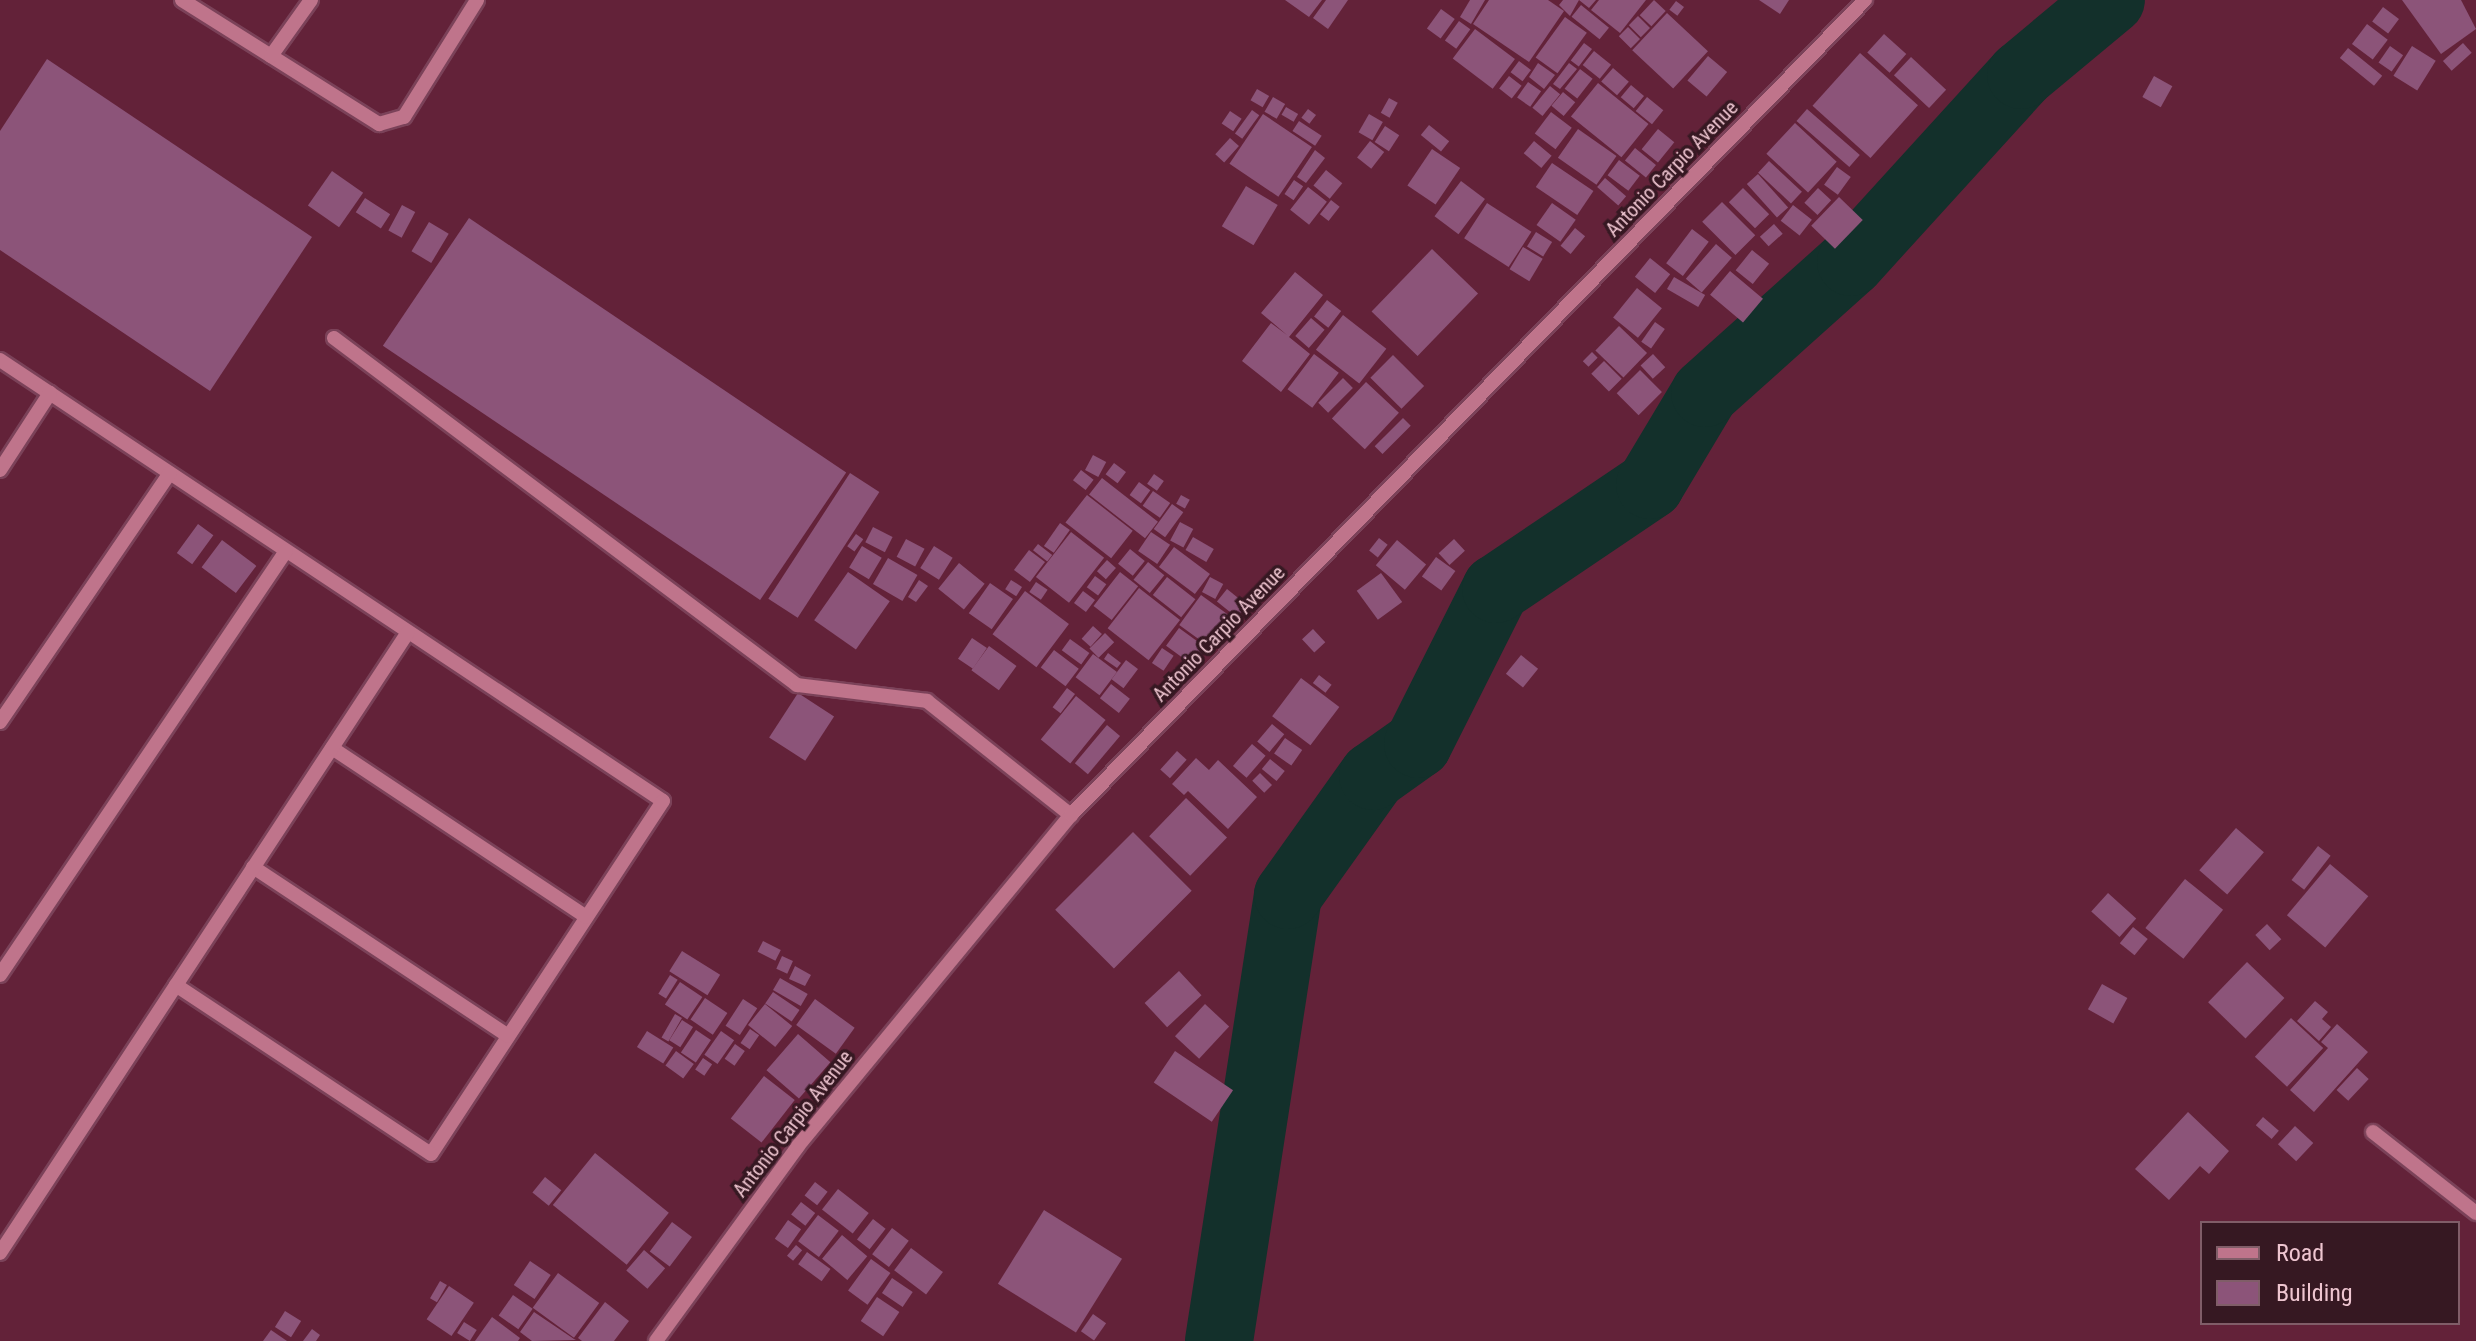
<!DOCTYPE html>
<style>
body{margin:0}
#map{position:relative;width:2476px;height:1341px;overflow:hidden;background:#632239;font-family:"Roboto Condensed",sans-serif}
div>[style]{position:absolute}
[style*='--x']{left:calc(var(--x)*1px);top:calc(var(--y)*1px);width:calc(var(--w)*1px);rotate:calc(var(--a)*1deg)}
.river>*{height:68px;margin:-34px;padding:0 34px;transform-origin:34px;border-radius:34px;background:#13302b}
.building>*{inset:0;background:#8c5479;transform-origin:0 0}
.roads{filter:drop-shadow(2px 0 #7b4259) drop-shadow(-2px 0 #7b4259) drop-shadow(0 2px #7b4259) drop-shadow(0 -2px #7b4259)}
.minor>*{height:14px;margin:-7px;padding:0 7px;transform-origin:7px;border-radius:7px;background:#bf748b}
span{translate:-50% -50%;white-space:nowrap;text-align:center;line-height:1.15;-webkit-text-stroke:7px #361822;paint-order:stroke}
.street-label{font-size:20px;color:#eec5d0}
.legend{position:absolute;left:2200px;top:1221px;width:260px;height:104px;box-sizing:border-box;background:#361822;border:2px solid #805d68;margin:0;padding:10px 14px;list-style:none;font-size:24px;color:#eec5d0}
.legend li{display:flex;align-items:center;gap:16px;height:40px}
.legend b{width:40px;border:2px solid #805d68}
</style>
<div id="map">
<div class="river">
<div style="--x:1219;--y:1341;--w:451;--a:-81.2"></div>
<div style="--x:1288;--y:895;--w:146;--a:-54.5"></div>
<div style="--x:1373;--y:776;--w:55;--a:-35.4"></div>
<div style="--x:1418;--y:744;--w:174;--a:-63.3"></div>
<div style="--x:1496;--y:589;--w:186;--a:-34"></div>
<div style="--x:1650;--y:485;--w:107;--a:-59.1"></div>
<div style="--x:1705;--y:393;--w:196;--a:-41.9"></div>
<div style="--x:1851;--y:262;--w:253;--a:-47.7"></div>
<div style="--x:2021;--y:75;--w:117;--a:-39.8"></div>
</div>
<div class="building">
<div style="clip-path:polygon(1285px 0,1322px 0,1309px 17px)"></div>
<div style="clip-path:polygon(1326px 0,1348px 0,1328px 29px,1313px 18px)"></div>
<div style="clip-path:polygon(1470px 0,1485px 0,1471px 24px,1460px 17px)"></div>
<div style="clip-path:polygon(1489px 0,1548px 0,1564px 11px,1529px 62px,1473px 24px)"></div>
<div style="clip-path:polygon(1563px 0,1596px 0,1589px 8px,1579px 0,1570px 16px,1559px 5px)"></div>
<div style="clip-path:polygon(1599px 0,1646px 0,1620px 33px,1591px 10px)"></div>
<div style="left:1654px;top:0;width:16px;height:21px;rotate:43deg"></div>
<div style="clip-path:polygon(1759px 0,1789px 0,1780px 14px)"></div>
<div style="clip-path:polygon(2402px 0,2461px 0,2476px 29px,2441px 54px)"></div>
<div style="left:1676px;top:1px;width:10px;height:11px;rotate:37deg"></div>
<div style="left:1581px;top:5px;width:36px;height:15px;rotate:39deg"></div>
<div style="left:2383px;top:7px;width:20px;height:18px;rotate:37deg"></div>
<div style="left:1441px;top:9px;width:17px;height:24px;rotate:36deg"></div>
<div style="left:1667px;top:13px;width:56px;height:51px;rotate:43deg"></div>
<div style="left:1638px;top:16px;width:17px;height:13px;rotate:45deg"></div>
<div style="left:1565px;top:17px;width:27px;height:50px;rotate:36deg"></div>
<div style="left:1459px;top:21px;width:14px;height:24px;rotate:36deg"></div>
<div style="left:2367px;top:24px;width:26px;height:25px;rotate:37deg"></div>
<div style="left:1628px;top:27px;width:17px;height:13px;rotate:45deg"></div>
<div style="left:1475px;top:29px;width:50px;height:37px;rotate:37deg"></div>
<div style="left:1884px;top:34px;width:30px;height:25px;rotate:42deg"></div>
<div style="left:1584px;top:43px;width:10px;height:22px;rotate:37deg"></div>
<div style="left:2463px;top:43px;width:13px;height:27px;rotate:48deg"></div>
<div style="left:2390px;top:46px;width:16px;height:20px;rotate:35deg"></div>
<div style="left:2412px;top:46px;width:28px;height:35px;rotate:32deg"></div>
<div style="left:2348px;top:48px;width:44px;height:13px;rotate:39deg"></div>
<div style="left:1594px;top:51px;width:22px;height:18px;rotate:39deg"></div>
<div style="left:1860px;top:53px;width:78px;height:71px;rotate:42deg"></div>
<div style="left:1708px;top:56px;width:25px;height:32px;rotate:40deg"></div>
<div style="left:1911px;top:57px;width:48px;height:25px;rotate:43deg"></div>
<div style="clip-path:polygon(47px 59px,312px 237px,210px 391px,0 250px,0 131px)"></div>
<div style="left:1519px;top:61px;width:15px;height:14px;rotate:37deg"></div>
<div style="clip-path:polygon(1538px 63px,1555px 75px,1544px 89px,1529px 77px)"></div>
<div style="clip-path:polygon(1569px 63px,1577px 69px,1560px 89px,1553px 84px)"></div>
<div style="left:1613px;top:68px;width:21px;height:18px;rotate:41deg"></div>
<div style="left:1580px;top:69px;width:16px;height:25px;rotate:38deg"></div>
<div style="left:1509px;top:76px;width:16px;height:16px;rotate:38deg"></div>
<div style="left:2154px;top:76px;width:21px;height:24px;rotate:29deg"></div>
<div style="left:1528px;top:82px;width:16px;height:19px;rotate:35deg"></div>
<div style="left:1598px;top:83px;width:65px;height:43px;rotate:39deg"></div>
<div style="left:1631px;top:85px;width:17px;height:16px;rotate:40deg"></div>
<div style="left:1550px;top:86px;width:13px;height:28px;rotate:39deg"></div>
<div style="left:1257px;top:89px;width:14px;height:13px;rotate:30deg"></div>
<div style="left:1563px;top:92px;width:16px;height:18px;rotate:40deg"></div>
<div style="left:1273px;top:97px;width:14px;height:17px;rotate:30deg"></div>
<div style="left:1647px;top:97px;width:21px;height:18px;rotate:39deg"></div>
<div style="left:1389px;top:98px;width:10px;height:17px;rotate:29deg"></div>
<div style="left:1286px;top:107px;width:14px;height:9px;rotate:30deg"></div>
<div style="left:1308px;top:109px;width:10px;height:11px;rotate:37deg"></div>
<div style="left:1807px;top:109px;width:70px;height:16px;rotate:41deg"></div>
<div style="left:1252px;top:110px;width:9px;height:29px;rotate:36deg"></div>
<div style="left:1230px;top:111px;width:14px;height:15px;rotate:34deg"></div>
<div style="left:1551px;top:112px;width:26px;height:27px;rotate:37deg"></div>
<div style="left:1263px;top:114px;width:59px;height:60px;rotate:34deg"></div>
<div style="left:1369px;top:114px;width:16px;height:21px;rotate:30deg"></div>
<div style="left:1299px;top:121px;width:27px;height:12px;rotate:33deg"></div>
<div style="left:1795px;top:123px;width:57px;height:42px;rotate:43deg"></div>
<div style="left:1429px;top:125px;width:26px;height:13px;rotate:39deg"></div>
<div style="left:1385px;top:126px;width:17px;height:19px;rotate:33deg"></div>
<div style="left:1578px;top:129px;width:47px;height:35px;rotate:35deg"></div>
<div style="left:1658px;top:129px;width:21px;height:26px;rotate:39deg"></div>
<div style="left:1230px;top:138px;width:12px;height:22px;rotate:42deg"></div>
<div style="left:1370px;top:141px;width:18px;height:21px;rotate:38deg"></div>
<div style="left:1534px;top:141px;width:23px;height:16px;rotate:40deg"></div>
<div style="left:1635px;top:148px;width:27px;height:16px;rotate:39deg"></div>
<div style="left:1432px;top:149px;width:34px;height:44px;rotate:34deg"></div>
<div style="clip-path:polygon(1315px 150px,1325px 158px,1306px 183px,1297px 177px)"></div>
<div style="left:1619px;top:160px;width:26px;height:19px;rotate:37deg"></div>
<div style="left:1769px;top:161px;width:45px;height:16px;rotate:43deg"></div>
<div style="left:1552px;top:163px;width:50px;height:29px;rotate:34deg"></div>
<div style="left:1837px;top:167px;width:17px;height:22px;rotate:36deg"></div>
<div style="left:1326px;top:170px;width:21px;height:20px;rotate:39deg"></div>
<div style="left:332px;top:171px;width:38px;height:42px;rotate:35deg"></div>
<div style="left:1758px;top:174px;width:45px;height:15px;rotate:48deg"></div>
<div style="left:1605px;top:178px;width:28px;height:12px;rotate:41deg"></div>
<div style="left:1294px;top:180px;width:11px;height:17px;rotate:34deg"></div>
<div style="left:1461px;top:181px;width:30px;height:44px;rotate:37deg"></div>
<div style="left:1246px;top:186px;width:37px;height:47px;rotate:31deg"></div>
<div style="left:1308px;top:187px;width:24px;height:29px;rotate:38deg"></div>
<div style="left:1743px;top:188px;width:37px;height:20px;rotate:45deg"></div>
<div style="left:1818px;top:188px;width:18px;height:20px;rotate:43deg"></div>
<div style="left:1839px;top:197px;width:33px;height:40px;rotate:44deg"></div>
<div style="left:365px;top:198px;width:30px;height:17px;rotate:33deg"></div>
<div style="left:1331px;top:200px;width:11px;height:18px;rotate:38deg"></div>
<div style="left:1722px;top:202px;width:47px;height:28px;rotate:45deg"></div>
<div style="left:1487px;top:203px;width:53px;height:42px;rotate:33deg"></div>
<div style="left:1552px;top:203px;width:29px;height:27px;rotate:35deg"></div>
<div style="left:402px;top:205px;width:15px;height:29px;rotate:28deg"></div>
<div style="left:1793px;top:205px;width:24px;height:20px;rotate:38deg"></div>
<div style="left:469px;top:218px;width:455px;height:154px;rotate:34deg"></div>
<div style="left:429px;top:222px;width:23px;height:34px;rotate:31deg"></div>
<div style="left:1774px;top:224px;width:13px;height:19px;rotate:48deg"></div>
<div style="left:1575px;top:228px;width:13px;height:23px;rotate:39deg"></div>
<div style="left:1692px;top:229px;width:21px;height:43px;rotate:37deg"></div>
<div style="left:1536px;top:232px;width:19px;height:17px;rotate:32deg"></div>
<div style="left:1716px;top:244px;width:21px;height:46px;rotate:41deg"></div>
<div style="left:1523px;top:247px;width:23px;height:26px;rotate:31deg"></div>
<div style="left:1432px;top:249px;width:64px;height:87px;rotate:44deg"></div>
<div style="left:1752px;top:250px;width:22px;height:26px;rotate:39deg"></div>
<div style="left:1650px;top:258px;width:26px;height:24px;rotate:39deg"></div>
<div style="left:1730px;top:271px;width:43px;height:31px;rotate:40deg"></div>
<div style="clip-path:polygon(1295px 272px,1323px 295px,1289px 337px,1310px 354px,1281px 392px,1242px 361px,1271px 323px,1287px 335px,1261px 313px)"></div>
<div style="left:1674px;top:277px;width:36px;height:14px;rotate:30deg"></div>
<div style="left:1637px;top:288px;width:32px;height:38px;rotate:39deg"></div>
<div style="left:1327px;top:300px;width:18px;height:21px;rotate:38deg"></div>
<div style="left:1343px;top:315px;width:55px;height:44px;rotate:38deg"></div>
<div style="left:1311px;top:318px;width:18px;height:24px;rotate:41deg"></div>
<div style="left:1655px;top:322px;width:12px;height:24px;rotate:35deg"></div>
<div style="left:1619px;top:326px;width:39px;height:34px;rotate:44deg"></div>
<div style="left:1592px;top:352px;width:8px;height:13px;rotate:45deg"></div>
<div style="left:1314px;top:354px;width:31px;height:44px;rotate:37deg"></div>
<div style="left:1653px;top:354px;width:18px;height:17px;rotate:47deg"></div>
<div style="left:1393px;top:355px;width:44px;height:32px;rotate:45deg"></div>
<div style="left:1604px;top:361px;width:25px;height:18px;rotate:45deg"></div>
<div style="left:1640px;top:370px;width:31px;height:33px;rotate:45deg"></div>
<div style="left:1343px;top:378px;width:14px;height:35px;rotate:45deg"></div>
<div style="left:1366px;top:382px;width:45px;height:50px;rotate:43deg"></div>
<div style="left:1403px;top:418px;width:11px;height:40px;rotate:45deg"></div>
<div style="left:1093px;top:455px;width:15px;height:17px;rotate:28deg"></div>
<div style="left:1114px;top:463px;width:15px;height:14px;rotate:37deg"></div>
<div style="left:1081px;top:470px;width:16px;height:13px;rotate:38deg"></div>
<div style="left:850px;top:473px;width:35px;height:150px;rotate:33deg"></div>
<div style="left:1154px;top:474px;width:12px;height:12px;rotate:35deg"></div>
<div style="left:1102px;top:478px;width:71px;height:21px;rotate:38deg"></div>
<div style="left:1139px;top:482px;width:14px;height:16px;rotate:36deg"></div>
<div style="left:1153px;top:491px;width:21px;height:18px;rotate:35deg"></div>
<div style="left:1087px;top:495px;width:58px;height:35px;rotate:38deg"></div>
<div style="left:1181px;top:495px;width:10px;height:10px;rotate:29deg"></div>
<div style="left:1172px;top:504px;width:14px;height:31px;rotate:36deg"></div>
<div style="left:1180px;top:522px;width:15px;height:21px;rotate:28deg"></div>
<div style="left:1060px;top:523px;width:12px;height:28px;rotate:35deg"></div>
<div style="left:198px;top:524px;width:19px;height:36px;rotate:36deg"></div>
<div style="left:873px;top:527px;width:22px;height:17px;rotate:27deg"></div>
<div style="left:1071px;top:532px;width:42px;height:57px;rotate:38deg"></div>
<div style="left:1151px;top:532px;width:23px;height:23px;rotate:34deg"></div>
<div style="left:856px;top:534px;width:9px;height:15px;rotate:36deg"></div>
<div style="left:1193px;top:537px;width:24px;height:15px;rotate:30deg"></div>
<div style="left:1379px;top:538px;width:11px;height:16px;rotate:38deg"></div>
<div style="left:906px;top:539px;width:21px;height:20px;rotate:28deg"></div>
<div style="left:1454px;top:539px;width:16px;height:21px;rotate:47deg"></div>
<div style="left:222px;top:540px;width:43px;height:34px;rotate:37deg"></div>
<div style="left:1397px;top:540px;width:38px;height:33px;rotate:40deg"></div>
<div style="left:1038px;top:544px;width:18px;height:8px;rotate:38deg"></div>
<div style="left:862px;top:546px;width:23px;height:25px;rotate:31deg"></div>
<div style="left:934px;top:546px;width:22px;height:26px;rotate:32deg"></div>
<div style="left:1174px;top:547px;width:45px;height:25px;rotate:37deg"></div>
<div style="left:1130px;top:549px;width:19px;height:19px;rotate:39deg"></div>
<div style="left:1029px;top:550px;width:20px;height:25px;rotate:37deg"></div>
<div style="left:1436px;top:557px;width:24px;height:24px;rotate:36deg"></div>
<div style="left:888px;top:558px;width:34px;height:30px;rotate:30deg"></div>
<div style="left:1107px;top:560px;width:12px;height:15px;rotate:42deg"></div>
<div style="left:1148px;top:562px;width:21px;height:23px;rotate:39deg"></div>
<div style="left:959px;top:563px;width:33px;height:33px;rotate:39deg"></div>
<div style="left:848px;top:572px;width:51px;height:59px;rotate:35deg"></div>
<div style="left:1120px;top:572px;width:23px;height:43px;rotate:38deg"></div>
<div style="left:1381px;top:573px;width:36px;height:30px;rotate:54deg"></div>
<div style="left:1095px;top:576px;width:14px;height:14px;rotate:36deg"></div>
<div style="left:1167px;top:577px;width:36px;height:23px;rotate:38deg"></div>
<div style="left:1210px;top:577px;width:15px;height:17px;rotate:28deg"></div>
<div style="clip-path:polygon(919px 580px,928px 586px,916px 602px,908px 597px)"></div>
<div style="left:1011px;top:580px;width:13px;height:11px;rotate:32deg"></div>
<div style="left:1036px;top:582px;width:14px;height:12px;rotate:34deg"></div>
<div style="left:990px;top:583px;width:28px;height:37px;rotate:35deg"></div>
<div style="left:1139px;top:588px;width:52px;height:51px;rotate:38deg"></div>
<div style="left:1227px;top:589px;width:26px;height:16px;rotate:39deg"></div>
<div style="left:1025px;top:591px;width:55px;height:54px;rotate:37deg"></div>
<div style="left:1083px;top:591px;width:15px;height:15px;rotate:37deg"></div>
<div style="left:1201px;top:595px;width:43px;height:37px;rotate:36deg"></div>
<div style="left:1093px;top:626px;width:12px;height:17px;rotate:42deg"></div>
<div style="left:1179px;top:628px;width:34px;height:22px;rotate:36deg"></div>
<div style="left:1313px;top:629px;width:18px;height:15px;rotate:47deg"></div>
<div style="left:1105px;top:633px;width:13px;height:22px;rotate:45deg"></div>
<div style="left:972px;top:638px;width:18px;height:25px;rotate:34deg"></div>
<div style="left:1070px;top:639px;width:24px;height:14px;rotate:36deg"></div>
<div style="left:989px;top:646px;width:34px;height:30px;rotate:36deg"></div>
<div style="left:1162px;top:648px;width:14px;height:18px;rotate:34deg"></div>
<div style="left:1054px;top:650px;width:31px;height:22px;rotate:37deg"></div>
<div style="clip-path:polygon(1108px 653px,1121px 663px,1117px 668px,1104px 659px)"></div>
<div style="left:1093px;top:654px;width:30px;height:29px;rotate:37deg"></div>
<div style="left:1521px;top:655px;width:22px;height:24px;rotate:39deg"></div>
<div style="left:1126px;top:660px;width:15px;height:24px;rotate:37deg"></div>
<div style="left:1319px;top:675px;width:16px;height:10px;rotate:38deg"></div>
<div style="left:1301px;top:678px;width:48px;height:48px;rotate:37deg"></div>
<div style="left:1111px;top:684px;width:24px;height:18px;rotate:38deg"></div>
<div style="left:1067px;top:688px;width:10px;height:24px;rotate:37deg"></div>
<div style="left:798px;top:693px;width:43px;height:53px;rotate:33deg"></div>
<div style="left:1076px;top:696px;width:38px;height:56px;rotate:39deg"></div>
<div style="left:1272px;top:724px;width:16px;height:23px;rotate:40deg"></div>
<div style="left:1107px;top:725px;width:17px;height:50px;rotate:40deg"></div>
<div style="left:1285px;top:738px;width:21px;height:19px;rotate:35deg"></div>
<div style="left:1252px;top:744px;width:18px;height:29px;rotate:41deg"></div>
<div style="left:1177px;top:751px;width:13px;height:25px;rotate:42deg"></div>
<div style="clip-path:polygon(1196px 758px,1209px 770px,1218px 760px,1257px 797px,1228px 829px,1188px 791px,1184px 795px,1172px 784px)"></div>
<div style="left:1270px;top:759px;width:19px;height:13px;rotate:39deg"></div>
<div style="left:1260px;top:773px;width:17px;height:11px;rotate:45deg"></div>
<div style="left:1186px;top:798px;width:57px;height:53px;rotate:44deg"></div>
<div style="left:2236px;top:828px;width:37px;height:56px;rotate:41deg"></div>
<div style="left:1133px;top:832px;width:83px;height:110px;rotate:45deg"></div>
<div style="left:2318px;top:846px;width:16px;height:43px;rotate:38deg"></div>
<div style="left:2330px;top:864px;width:50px;height:67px;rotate:40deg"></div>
<div style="left:2185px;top:879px;width:49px;height:63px;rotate:39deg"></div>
<div style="left:2108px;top:893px;width:38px;height:25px;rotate:42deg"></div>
<div style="left:2267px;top:924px;width:21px;height:16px;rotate:47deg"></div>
<div style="left:2133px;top:927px;width:19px;height:21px;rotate:39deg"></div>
<div style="left:763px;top:941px;width:20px;height:12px;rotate:27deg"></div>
<div style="left:682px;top:951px;width:45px;height:24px;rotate:32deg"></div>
<div style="left:782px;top:956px;width:12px;height:14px;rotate:24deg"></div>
<div style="left:2247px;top:962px;width:52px;height:56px;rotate:44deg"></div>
<div style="clip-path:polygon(795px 966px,811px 975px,805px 986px,789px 979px)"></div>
<div style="left:1179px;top:971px;width:33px;height:47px;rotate:47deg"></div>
<div style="left:670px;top:975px;width:9px;height:22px;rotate:32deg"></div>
<div style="left:780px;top:978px;width:32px;height:14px;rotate:30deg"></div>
<div style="left:680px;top:982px;width:27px;height:27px;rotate:34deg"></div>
<div style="left:2102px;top:984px;width:29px;height:29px;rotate:29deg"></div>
<div style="left:773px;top:992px;width:32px;height:14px;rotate:34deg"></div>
<div style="left:705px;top:998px;width:27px;height:26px;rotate:34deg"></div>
<div style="left:743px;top:999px;width:17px;height:32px;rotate:33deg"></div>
<div style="left:815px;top:999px;width:49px;height:32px;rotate:36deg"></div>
<div style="clip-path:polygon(2315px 1001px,2328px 1012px,2322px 1019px,2331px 1027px,2319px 1041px,2297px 1021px)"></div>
<div style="left:765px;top:1004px;width:35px;height:27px;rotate:39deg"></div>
<div style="left:1205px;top:1004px;width:33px;height:44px;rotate:43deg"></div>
<div style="left:675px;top:1014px;width:8px;height:27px;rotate:30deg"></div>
<div style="left:2291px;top:1018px;width:44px;height:53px;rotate:43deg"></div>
<div style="left:682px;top:1020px;width:13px;height:24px;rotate:32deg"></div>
<div style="clip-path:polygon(2337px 1024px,2368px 1052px,2314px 1112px,2290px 1090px,2328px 1048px,2321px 1042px)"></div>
<div style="left:750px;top:1029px;width:11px;height:17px;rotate:34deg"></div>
<div style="left:696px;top:1030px;width:18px;height:27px;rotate:34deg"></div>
<div style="left:647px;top:1031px;width:31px;height:19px;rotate:32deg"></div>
<div style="left:721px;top:1031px;width:16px;height:29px;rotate:35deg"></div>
<div style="left:798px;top:1034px;width:43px;height:48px;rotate:41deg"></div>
<div style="left:735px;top:1044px;width:12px;height:18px;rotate:35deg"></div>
<div style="left:676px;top:1051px;width:22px;height:18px;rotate:36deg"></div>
<div style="left:1175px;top:1051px;width:70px;height:38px;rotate:34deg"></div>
<div style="left:703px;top:1058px;width:11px;height:14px;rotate:34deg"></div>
<div style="left:2357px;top:1068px;width:16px;height:30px;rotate:43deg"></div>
<div style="left:764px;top:1076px;width:39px;height:54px;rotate:38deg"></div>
<div style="clip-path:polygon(2188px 1112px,2229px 1151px,2209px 1174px,2200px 1166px,2169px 1200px,2135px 1169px)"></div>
<div style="left:2263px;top:1117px;width:21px;height:11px;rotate:41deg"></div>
<div style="left:2295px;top:1126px;width:25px;height:25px;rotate:43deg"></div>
<div style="left:595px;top:1153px;width:95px;height:67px;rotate:39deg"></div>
<div style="left:545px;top:1177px;width:21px;height:20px;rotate:39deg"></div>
<div style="left:815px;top:1182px;width:16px;height:17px;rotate:38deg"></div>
<div style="left:838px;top:1189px;width:39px;height:26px;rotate:38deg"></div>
<div style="left:801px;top:1202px;width:18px;height:16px;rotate:38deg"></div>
<div style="left:1044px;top:1210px;width:92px;height:87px;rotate:32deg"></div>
<div style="left:818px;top:1215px;width:26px;height:33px;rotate:37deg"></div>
<div style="left:873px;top:1219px;width:16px;height:26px;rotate:38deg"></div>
<div style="left:788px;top:1220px;width:16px;height:23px;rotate:35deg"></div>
<div style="left:672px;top:1222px;width:25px;height:37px;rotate:37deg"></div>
<div style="left:892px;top:1228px;width:21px;height:33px;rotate:37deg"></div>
<div style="left:842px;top:1235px;width:33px;height:31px;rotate:40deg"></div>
<div style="left:796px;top:1245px;width:8px;height:14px;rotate:40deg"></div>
<div style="left:911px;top:1248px;width:40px;height:28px;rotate:37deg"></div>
<div style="left:644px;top:1250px;width:28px;height:27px;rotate:41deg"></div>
<div style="left:807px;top:1252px;width:29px;height:15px;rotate:36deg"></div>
<div style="left:871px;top:1259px;width:24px;height:39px;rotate:36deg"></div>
<div style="left:530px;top:1261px;width:25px;height:29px;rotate:34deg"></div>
<div style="left:558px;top:1273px;width:51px;height:43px;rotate:36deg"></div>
<div style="left:892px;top:1278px;width:25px;height:18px;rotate:34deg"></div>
<div style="left:440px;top:1281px;width:8px;height:20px;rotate:30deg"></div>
<div style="left:449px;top:1286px;width:30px;height:40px;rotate:34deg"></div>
<div style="left:513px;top:1295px;width:24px;height:25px;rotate:35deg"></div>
<div style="left:877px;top:1297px;width:27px;height:29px;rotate:34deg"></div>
<div style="clip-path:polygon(605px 1302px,629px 1321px,614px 1341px,582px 1341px,578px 1338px)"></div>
<div style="left:285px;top:1311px;width:19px;height:19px;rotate:32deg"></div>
<div style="clip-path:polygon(534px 1312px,574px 1339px,576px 1340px,532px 1341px,520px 1332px)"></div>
<div style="left:1093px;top:1314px;width:16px;height:21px;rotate:35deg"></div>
<div style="clip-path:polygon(492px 1317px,520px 1338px,518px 1341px,475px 1341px)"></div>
<div style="left:464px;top:1322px;width:15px;height:13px;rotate:32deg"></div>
<div style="clip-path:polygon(312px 1329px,320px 1335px,316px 1341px,303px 1341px)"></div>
<div style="clip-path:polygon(271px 1330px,287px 1341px,263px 1341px)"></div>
</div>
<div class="roads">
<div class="minor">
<div style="--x:182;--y:0;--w:233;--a:32.2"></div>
<div style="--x:379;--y:124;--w:26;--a:-16"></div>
<div style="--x:404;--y:117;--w:138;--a:-58"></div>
<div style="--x:271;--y:56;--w:69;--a:-54.5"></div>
<div style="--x:334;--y:338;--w:579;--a:36.85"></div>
<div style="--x:797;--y:685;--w:131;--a:7"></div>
<div style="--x:927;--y:701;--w:184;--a:38.4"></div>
<div style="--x:0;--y:360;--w:796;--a:33.63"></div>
<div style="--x:663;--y:801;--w:422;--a:123.3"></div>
<div style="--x:431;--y:1154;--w:306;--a:-146.5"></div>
<div style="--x:0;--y:470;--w:92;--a:-57"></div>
<div style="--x:0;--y:722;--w:301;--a:-55.7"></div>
<div style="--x:332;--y:748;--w:305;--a:33.6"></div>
<div style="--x:253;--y:867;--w:306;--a:33.5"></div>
<div style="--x:0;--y:975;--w:511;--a:-56"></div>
<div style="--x:2373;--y:1132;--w:131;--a:38.2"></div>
<div style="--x:0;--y:1253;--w:743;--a:-56.69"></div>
<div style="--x:656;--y:1341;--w:241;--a:-53.9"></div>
<div style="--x:798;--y:1146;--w:429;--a:-50.5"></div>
<div style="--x:1071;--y:815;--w:1138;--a:-45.75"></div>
</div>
</div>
<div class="street-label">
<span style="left:1672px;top:169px;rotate:-46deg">Antonio Carpio Avenue</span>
<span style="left:1219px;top:634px;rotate:-46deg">Antonio Carpio Avenue</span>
<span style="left:793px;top:1124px;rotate:-52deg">Antonio Carpio Avenue</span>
</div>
<ul class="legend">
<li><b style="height:10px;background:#bf748b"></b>Road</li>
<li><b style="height:22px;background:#8c5479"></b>Building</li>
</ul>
</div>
